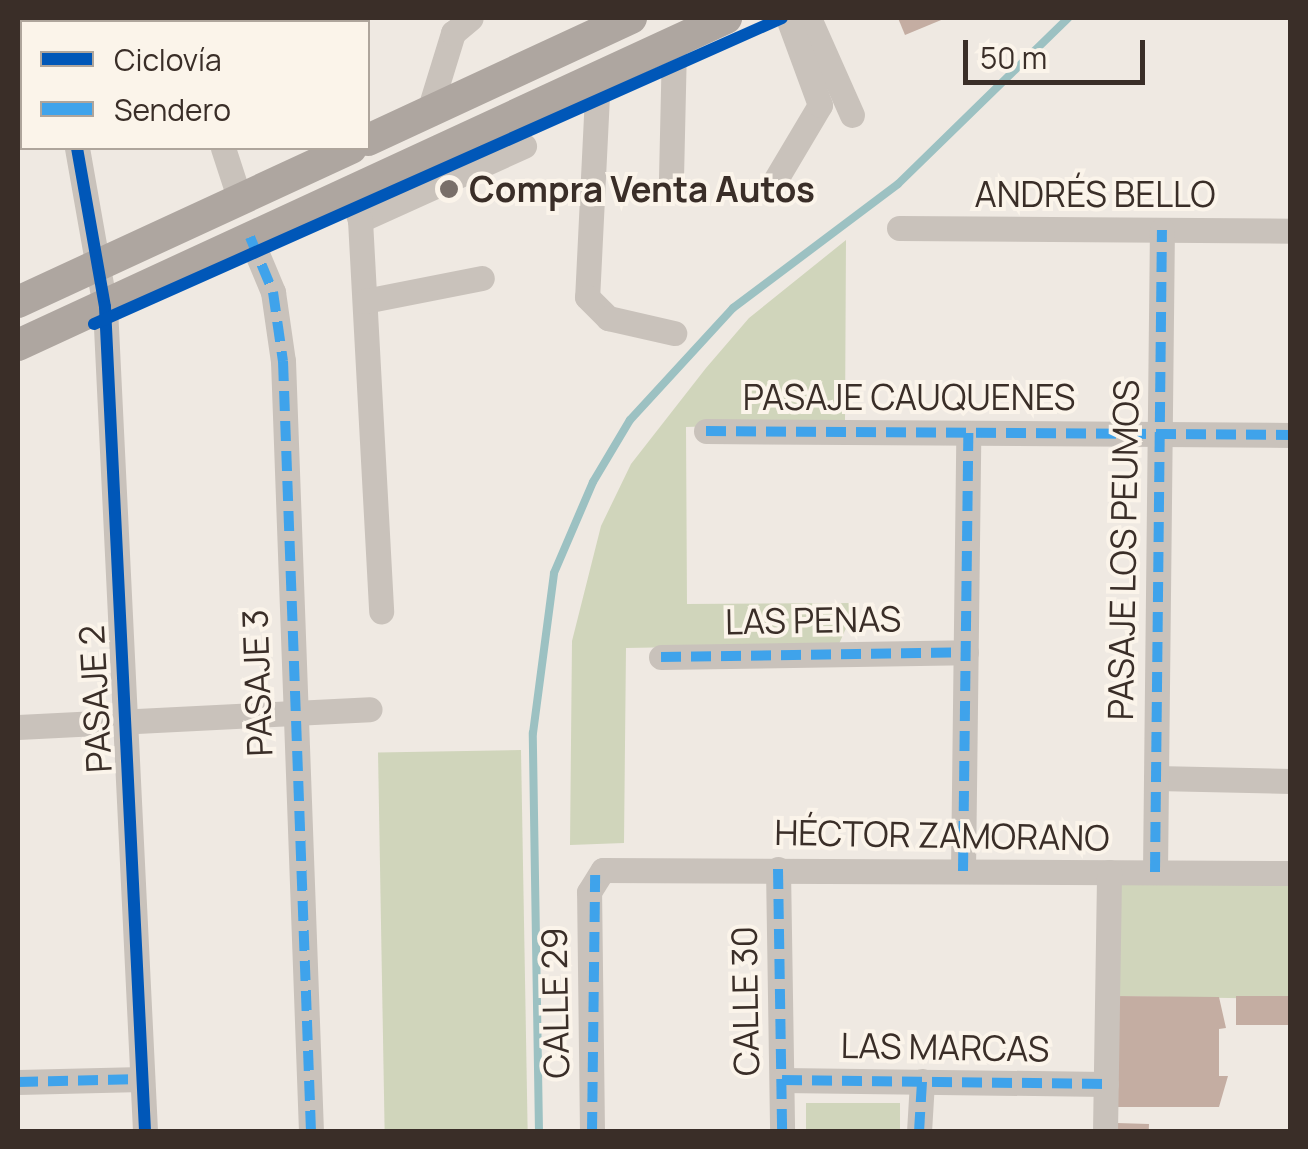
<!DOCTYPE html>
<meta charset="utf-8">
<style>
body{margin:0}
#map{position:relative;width:1308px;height:1149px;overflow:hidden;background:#efe9e2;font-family:Manrope,sans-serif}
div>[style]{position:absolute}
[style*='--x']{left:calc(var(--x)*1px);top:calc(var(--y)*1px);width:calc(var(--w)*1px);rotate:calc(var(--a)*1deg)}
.green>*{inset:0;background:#d0d5bb;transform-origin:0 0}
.stream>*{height:8px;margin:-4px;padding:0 4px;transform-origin:4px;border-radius:4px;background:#9cc1c2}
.building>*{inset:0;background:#c4ada2;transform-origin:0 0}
.minor>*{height:25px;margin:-12.5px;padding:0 12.5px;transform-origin:12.5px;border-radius:12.5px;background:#c9c2bb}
.major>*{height:32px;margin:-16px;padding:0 16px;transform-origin:16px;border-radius:16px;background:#aea6a0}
.quiet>*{height:10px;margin-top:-5px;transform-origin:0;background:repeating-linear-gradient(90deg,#3fa3eb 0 20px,transparent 0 30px)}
.cycleway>*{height:12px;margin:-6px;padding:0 6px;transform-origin:6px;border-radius:6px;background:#0057b8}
.dots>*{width:28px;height:28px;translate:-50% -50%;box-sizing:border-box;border:5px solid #fbf4ea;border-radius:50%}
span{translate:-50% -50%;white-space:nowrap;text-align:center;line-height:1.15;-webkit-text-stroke:8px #fbf4ea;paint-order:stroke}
.poi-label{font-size:35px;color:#3a2e28;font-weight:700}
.left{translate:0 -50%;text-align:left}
.street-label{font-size:35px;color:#3a2e28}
.frame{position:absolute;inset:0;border:20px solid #3a2e28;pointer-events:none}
.legend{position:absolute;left:20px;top:20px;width:350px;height:130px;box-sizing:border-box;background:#fbf4ea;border:2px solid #aea59c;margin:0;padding:12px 18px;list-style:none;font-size:30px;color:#3a2e28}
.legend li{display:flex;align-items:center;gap:20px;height:50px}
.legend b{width:50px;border:2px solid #aea59c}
.scale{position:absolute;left:963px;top:40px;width:182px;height:45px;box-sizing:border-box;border:5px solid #3a2e28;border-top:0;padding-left:12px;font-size:30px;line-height:35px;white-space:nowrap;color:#3a2e28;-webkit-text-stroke:8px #fbf4ea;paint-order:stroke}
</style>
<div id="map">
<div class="green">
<div style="clip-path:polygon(846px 240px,845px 422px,686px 427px,687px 604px,857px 603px,839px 644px,626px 648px,624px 843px,570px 845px,572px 641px,601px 526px,631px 464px,706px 368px,749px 318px)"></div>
<div style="left:521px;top:750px;width:381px;height:143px;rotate:89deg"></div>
<div style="left:1115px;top:882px;width:175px;height:114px;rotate:1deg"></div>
<div style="left:806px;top:1103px;width:94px;height:28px"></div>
</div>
<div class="stream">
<div style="--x:539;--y:1132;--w:399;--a:-90.9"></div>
<div style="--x:533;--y:733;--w:161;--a:-82.5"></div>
<div style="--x:554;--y:573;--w:99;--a:-66.8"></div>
<div style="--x:593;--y:482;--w:72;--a:-59.2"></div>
<div style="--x:630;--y:420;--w:152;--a:-47.4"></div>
<div style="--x:733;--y:308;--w:206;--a:-36.9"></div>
<div style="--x:898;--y:184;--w:238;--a:-44.3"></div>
</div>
<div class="building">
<div style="clip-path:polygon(898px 18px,946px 18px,905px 35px)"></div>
<div style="clip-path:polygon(1116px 996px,1219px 997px,1226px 1028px,1219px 1029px,1219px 1076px,1228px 1076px,1219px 1107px,1115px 1107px)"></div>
<div style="left:1236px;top:996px;width:54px;height:29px"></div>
<div style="left:1117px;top:1123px;width:32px;height:9px;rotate:2deg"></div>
</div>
<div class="minor">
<div style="--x:54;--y:18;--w:4;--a:76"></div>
<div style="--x:809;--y:18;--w:106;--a:66.1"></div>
<div style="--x:598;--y:75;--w:222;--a:92.8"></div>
<div style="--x:587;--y:297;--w:30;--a:45"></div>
<div style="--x:608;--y:318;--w:68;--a:12.8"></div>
<div style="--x:429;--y:111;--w:82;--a:-72.9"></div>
<div style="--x:453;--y:33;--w:23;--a:-40"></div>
<div style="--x:77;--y:148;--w:161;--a:80"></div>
<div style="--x:105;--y:307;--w:826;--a:87.22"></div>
<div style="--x:223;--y:148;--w:55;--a:71.9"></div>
<div style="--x:671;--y:178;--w:137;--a:-88.7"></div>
<div style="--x:776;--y:179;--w:86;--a:-59.3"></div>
<div style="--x:820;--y:105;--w:93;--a:-110.2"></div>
<div style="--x:356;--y:208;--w:13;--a:72"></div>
<div style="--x:360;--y:220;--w:180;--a:-24.3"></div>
<div style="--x:360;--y:220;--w:392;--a:86.9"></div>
<div style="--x:899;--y:228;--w:391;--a:0.4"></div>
<div style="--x:250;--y:237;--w:60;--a:67.3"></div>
<div style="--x:273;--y:292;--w:70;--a:81.8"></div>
<div style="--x:283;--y:361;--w:772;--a:87.92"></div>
<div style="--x:365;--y:301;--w:119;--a:-11.1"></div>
<div style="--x:706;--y:431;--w:584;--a:0.39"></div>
<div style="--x:661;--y:657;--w:305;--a:-0.9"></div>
<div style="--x:18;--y:727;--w:352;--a:-2.9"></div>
<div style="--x:1156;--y:778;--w:134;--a:1.3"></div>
<div style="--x:778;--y:869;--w:263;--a:89.1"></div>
<div style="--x:963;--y:871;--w:438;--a:-89.3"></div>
<div style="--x:1155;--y:872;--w:642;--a:-89.38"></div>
<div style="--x:782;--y:1080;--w:324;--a:0.7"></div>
<div style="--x:18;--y:1082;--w:124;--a:-1.4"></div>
<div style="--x:592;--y:1132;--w:240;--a:-90.7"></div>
<div style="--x:589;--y:892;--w:26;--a:-58"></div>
<div style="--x:603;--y:870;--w:687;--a:0.25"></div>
<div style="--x:919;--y:1132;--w:51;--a:-86.6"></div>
<div style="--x:1105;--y:1132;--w:260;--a:-89.1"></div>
</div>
<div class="major">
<div style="--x:368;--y:140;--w:290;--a:-24.9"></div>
<div style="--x:18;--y:302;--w:367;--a:-24.8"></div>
<div style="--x:18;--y:345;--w:780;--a:-24.79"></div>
</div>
<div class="quiet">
<div style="--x:250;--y:237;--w:60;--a:67.3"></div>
<div style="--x:273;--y:292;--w:70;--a:81.8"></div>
<div style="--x:283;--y:361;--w:772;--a:87.92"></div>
<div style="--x:706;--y:431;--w:584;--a:0.39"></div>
<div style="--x:661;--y:657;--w:305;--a:-0.9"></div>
<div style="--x:778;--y:869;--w:263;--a:89.1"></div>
<div style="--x:963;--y:871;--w:438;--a:-89.3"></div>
<div style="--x:1155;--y:872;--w:642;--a:-89.38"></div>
<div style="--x:782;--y:1080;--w:324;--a:0.7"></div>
<div style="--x:18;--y:1082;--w:124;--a:-1.4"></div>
<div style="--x:592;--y:1132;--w:257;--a:-89.3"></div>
<div style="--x:919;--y:1132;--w:51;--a:-86.6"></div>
</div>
<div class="cycleway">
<div style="--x:77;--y:148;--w:161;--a:80"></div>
<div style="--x:105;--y:307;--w:826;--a:87.22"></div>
<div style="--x:94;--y:324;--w:753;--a:-23.98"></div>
</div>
<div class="dots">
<div style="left:449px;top:189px;background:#796f69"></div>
</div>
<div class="poi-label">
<span class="left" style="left:469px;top:189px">Compra Venta Autos</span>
</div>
<div class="street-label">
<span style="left:1095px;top:194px">ANDRÉS BELLO</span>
<span style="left:909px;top:397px">PASAJE CAUQUENES</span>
<span style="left:1123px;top:550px;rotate:-89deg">PASAJE LOS PEUMOS</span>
<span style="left:813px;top:620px;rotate:-1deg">LAS PENAS</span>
<span style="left:257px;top:683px;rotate:-92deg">PASAJE 3</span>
<span style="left:95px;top:699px;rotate:-93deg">PASAJE 2</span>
<span style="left:942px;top:835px;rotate:1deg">HÉCTOR ZAMORANO</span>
<span style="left:745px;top:1001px;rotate:-91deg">CALLE 30</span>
<span style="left:555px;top:1003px;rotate:-91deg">CALLE 29</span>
<span style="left:945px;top:1047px;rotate:1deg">LAS MARCAS</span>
</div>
<div class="frame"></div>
<ul class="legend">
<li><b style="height:12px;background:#0057b8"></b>Ciclovía</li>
<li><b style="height:12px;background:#3fa3eb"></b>Sendero</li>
</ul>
<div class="scale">50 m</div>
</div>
